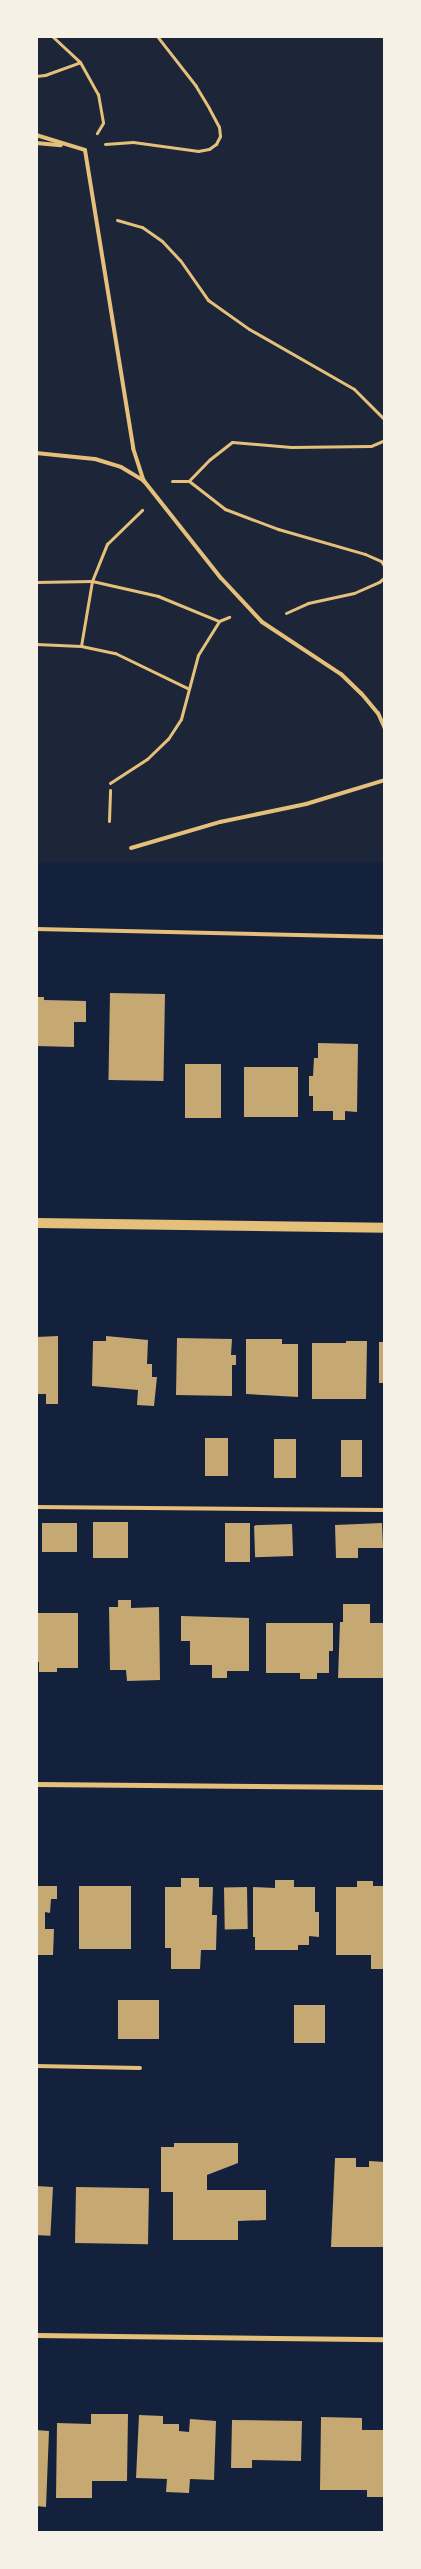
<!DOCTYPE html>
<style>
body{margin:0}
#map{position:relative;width:421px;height:2569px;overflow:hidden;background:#14213d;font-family:"Fira Sans Condensed",sans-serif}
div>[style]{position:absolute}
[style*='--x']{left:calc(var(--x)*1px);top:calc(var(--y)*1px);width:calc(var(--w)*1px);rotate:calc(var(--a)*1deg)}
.green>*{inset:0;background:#1d2539;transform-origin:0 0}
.building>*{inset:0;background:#c6a872;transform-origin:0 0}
.path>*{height:3px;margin:-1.5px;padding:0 1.5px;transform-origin:1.5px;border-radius:1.5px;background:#e5c07b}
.service>*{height:4px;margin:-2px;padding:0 2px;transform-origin:2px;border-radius:2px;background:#e5c07b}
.minor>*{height:5px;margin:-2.5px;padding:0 2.5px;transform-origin:2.5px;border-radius:2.5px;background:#e5c07b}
.secondary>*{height:10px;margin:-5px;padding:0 5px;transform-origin:5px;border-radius:5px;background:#e5c07b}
span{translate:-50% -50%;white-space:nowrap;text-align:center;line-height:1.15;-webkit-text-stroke:5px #f6f1e7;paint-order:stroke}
.frame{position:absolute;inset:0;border:38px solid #f6f1e7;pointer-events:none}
</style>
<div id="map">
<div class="green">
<div style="left:36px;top:36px;width:349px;height:826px"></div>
</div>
<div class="building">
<div style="left:110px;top:993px;width:55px;height:87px;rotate:1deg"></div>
<div style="clip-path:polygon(36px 997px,44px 997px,44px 1000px,86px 1001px,86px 1022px,74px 1022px,74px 1047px,36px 1046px)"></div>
<div style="clip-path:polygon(318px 1043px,358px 1044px,357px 1112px,345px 1111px,345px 1120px,333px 1120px,333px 1111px,313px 1111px,313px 1096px,309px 1096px,309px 1076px,313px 1076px,314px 1058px,318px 1058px)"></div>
<div style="left:185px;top:1064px;width:36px;height:54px"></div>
<div style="left:244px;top:1067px;width:54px;height:50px"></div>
<div style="clip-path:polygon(58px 1336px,58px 1404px,46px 1404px,46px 1394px,36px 1394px,36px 1337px)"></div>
<div style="clip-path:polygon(106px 1336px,148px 1340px,147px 1364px,152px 1364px,152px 1377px,157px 1377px,154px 1406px,137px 1405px,138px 1390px,92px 1386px,93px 1341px,106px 1341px)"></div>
<div style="clip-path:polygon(177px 1338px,232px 1339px,231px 1355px,236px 1355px,236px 1365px,232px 1365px,232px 1396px,176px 1395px)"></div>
<div style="clip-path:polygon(246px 1339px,282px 1339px,282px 1344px,298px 1344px,298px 1397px,246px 1394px)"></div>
<div style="clip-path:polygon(346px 1341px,367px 1341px,366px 1399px,312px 1399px,312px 1343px,346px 1343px)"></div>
<div style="left:379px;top:1342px;width:6px;height:41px"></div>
<div style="left:205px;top:1438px;width:23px;height:38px"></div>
<div style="left:274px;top:1439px;width:22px;height:39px"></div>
<div style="left:341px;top:1440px;width:21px;height:37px"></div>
<div style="left:93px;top:1522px;width:35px;height:36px"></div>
<div style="left:42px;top:1523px;width:35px;height:29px"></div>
<div style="left:225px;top:1523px;width:25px;height:39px"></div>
<div style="clip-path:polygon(382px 1523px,383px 1548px,358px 1548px,358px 1558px,336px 1558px,335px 1525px)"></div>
<div style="left:292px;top:1524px;width:32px;height:38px;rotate:88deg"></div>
<div style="clip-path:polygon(118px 1600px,131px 1600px,131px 1608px,159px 1607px,160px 1680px,127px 1681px,126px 1670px,110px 1670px,109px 1607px,118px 1607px)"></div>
<div style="clip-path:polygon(343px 1604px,370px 1604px,370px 1623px,385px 1623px,385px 1678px,338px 1678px,340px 1622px,343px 1622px)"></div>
<div style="clip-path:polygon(36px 1613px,78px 1613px,78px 1668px,57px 1668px,57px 1672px,39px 1672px,39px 1662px,36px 1662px)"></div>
<div style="clip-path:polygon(181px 1616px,249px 1618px,249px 1671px,227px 1671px,227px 1678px,212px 1678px,212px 1665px,190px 1665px,190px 1641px,181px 1641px)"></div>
<div style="clip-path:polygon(266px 1623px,333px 1623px,333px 1651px,329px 1651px,329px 1673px,317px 1673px,317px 1679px,300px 1679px,300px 1673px,266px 1673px)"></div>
<div style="clip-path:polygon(181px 1878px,199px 1878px,199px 1887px,213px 1887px,212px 1915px,217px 1915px,216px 1950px,201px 1950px,200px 1969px,171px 1969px,171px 1948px,165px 1948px,165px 1887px,181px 1887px)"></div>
<div style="clip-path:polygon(275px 1880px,294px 1880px,294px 1887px,315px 1887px,315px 1912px,319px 1912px,319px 1937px,309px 1936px,309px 1945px,298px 1945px,298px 1950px,255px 1950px,255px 1937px,253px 1937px,253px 1887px,275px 1888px)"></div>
<div style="clip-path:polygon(357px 1881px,373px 1881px,373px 1886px,385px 1886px,385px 1969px,371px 1969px,371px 1955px,336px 1955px,336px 1887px,357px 1887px)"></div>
<div style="clip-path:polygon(36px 1886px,57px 1886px,57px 1899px,51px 1899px,50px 1913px,45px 1912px,45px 1929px,54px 1929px,53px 1955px,36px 1955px)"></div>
<div style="left:131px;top:1886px;width:63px;height:52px;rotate:90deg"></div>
<div style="left:247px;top:1887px;width:42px;height:23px;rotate:89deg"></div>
<div style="left:118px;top:2000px;width:41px;height:39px"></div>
<div style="left:294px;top:2005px;width:31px;height:38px"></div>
<div style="clip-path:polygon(174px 2143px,238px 2143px,238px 2163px,207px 2175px,207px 2190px,266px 2190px,266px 2220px,238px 2221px,238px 2240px,173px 2240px,173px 2192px,161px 2192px,161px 2147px,174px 2147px)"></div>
<div style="clip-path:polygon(335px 2158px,356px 2158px,356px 2167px,369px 2167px,369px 2161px,385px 2162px,385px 2247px,331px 2247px)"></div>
<div style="left:36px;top:2186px;width:17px;height:49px;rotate:3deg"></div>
<div style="left:76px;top:2187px;width:73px;height:56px;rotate:1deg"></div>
<div style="clip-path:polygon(91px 2414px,128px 2414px,127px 2481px,92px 2481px,92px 2498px,56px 2498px,57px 2423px,91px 2424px)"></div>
<div style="clip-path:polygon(139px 2415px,163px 2416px,163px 2424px,179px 2424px,179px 2431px,189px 2432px,190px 2419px,216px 2421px,214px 2480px,190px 2479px,189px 2493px,166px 2492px,167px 2479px,136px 2478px)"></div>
<div style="clip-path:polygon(321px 2417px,362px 2418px,362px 2430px,385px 2430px,385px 2497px,367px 2497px,367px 2490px,320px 2490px)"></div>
<div style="clip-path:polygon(232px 2420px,302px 2421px,301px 2461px,252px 2460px,252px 2468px,231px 2468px)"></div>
<div style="clip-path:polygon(36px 2430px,49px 2431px,46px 2507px,36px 2506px)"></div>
</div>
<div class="path">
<div style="--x:52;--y:36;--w:38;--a:43"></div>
<div style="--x:80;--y:62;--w:37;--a:61"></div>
<div style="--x:98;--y:94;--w:29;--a:80"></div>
<div style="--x:103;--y:123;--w:12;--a:121"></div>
<div style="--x:36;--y:76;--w:9;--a:-6"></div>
<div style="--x:45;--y:75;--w:37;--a:-20"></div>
<div style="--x:105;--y:144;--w:28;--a:-4"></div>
<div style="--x:133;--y:142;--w:66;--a:7.9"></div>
<div style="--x:198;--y:151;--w:11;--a:-10"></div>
<div style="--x:209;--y:149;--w:9;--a:-36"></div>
<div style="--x:216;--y:144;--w:9;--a:-63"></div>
<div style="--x:220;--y:136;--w:9;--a:-96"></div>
<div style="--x:219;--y:127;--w:21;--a:-118"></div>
<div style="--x:209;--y:108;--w:26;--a:-121"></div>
<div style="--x:196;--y:86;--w:63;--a:-128"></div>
<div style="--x:117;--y:220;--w:26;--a:16"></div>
<div style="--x:142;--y:227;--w:24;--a:35"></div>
<div style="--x:162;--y:241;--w:26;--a:47"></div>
<div style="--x:180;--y:260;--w:49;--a:55"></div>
<div style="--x:208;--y:300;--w:50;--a:35.3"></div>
<div style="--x:249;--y:329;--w:121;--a:29.7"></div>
<div style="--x:354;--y:389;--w:44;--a:45"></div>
<div style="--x:385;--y:440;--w:15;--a:157"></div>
<div style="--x:371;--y:446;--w:80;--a:179.3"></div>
<div style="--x:291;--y:447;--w:59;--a:-175.2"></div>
<div style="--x:232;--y:442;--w:28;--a:142"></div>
<div style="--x:210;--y:459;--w:30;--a:134"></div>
<div style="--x:189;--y:481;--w:46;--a:37.9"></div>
<div style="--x:225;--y:509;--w:57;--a:20.7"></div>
<div style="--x:278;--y:529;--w:91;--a:16"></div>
<div style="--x:365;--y:554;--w:17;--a:24"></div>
<div style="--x:381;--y:561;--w:7;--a:56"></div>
<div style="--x:172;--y:481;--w:17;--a:0"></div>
<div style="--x:36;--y:582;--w:56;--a:-1"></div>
<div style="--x:92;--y:581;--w:68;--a:12.8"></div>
<div style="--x:158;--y:596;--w:66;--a:22.3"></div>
<div style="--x:219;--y:621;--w:11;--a:-22"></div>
<div style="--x:286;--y:613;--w:24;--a:-24"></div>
<div style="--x:308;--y:603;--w:47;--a:-12.3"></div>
<div style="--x:354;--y:593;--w:27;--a:-24"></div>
<div style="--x:379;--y:582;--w:8;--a:-40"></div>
<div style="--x:36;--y:644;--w:45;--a:2.5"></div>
<div style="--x:81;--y:646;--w:35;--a:12"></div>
<div style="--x:115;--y:653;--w:80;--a:25.9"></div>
<div style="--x:81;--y:646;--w:66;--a:-80.4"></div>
<div style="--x:92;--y:581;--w:40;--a:-68"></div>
<div style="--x:107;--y:544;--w:49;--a:-44.2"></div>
<div style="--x:110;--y:783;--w:44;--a:-33"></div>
<div style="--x:147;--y:759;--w:29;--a:-44"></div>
<div style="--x:168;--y:739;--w:24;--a:-57"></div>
<div style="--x:181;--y:719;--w:66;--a:-75.1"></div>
<div style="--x:198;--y:655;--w:40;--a:-58"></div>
<div style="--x:109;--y:821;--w:31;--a:-88"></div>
</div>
<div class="service">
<div style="--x:36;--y:135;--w:51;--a:17"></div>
<div style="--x:36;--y:143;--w:25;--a:5"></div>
<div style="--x:85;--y:150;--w:302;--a:80.8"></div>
<div style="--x:133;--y:448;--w:35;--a:72"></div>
<div style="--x:144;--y:481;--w:124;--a:51.6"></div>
<div style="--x:221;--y:578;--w:60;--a:47"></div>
<div style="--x:262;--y:622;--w:95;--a:33.4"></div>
<div style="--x:341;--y:674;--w:28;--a:44"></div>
<div style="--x:361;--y:693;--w:26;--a:50"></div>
<div style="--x:378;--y:713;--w:17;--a:66"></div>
<div style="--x:36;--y:453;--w:59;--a:5.8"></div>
<div style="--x:95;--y:459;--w:27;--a:17"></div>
<div style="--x:121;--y:467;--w:27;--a:31"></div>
<div style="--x:131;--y:848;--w:93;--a:-16.3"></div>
<div style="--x:220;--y:822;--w:88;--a:-11.8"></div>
<div style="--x:306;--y:804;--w:83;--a:-16.9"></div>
<div style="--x:36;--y:929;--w:349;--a:1.3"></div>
<div style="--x:36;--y:1507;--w:349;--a:0.5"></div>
<div style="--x:36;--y:2066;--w:104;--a:1.1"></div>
</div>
<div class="minor">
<div style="--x:36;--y:1784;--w:349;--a:0.5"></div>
<div style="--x:36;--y:2335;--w:349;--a:0.7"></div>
</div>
<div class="secondary">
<div style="--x:36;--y:1223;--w:349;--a:0.8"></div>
</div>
<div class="frame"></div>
</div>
